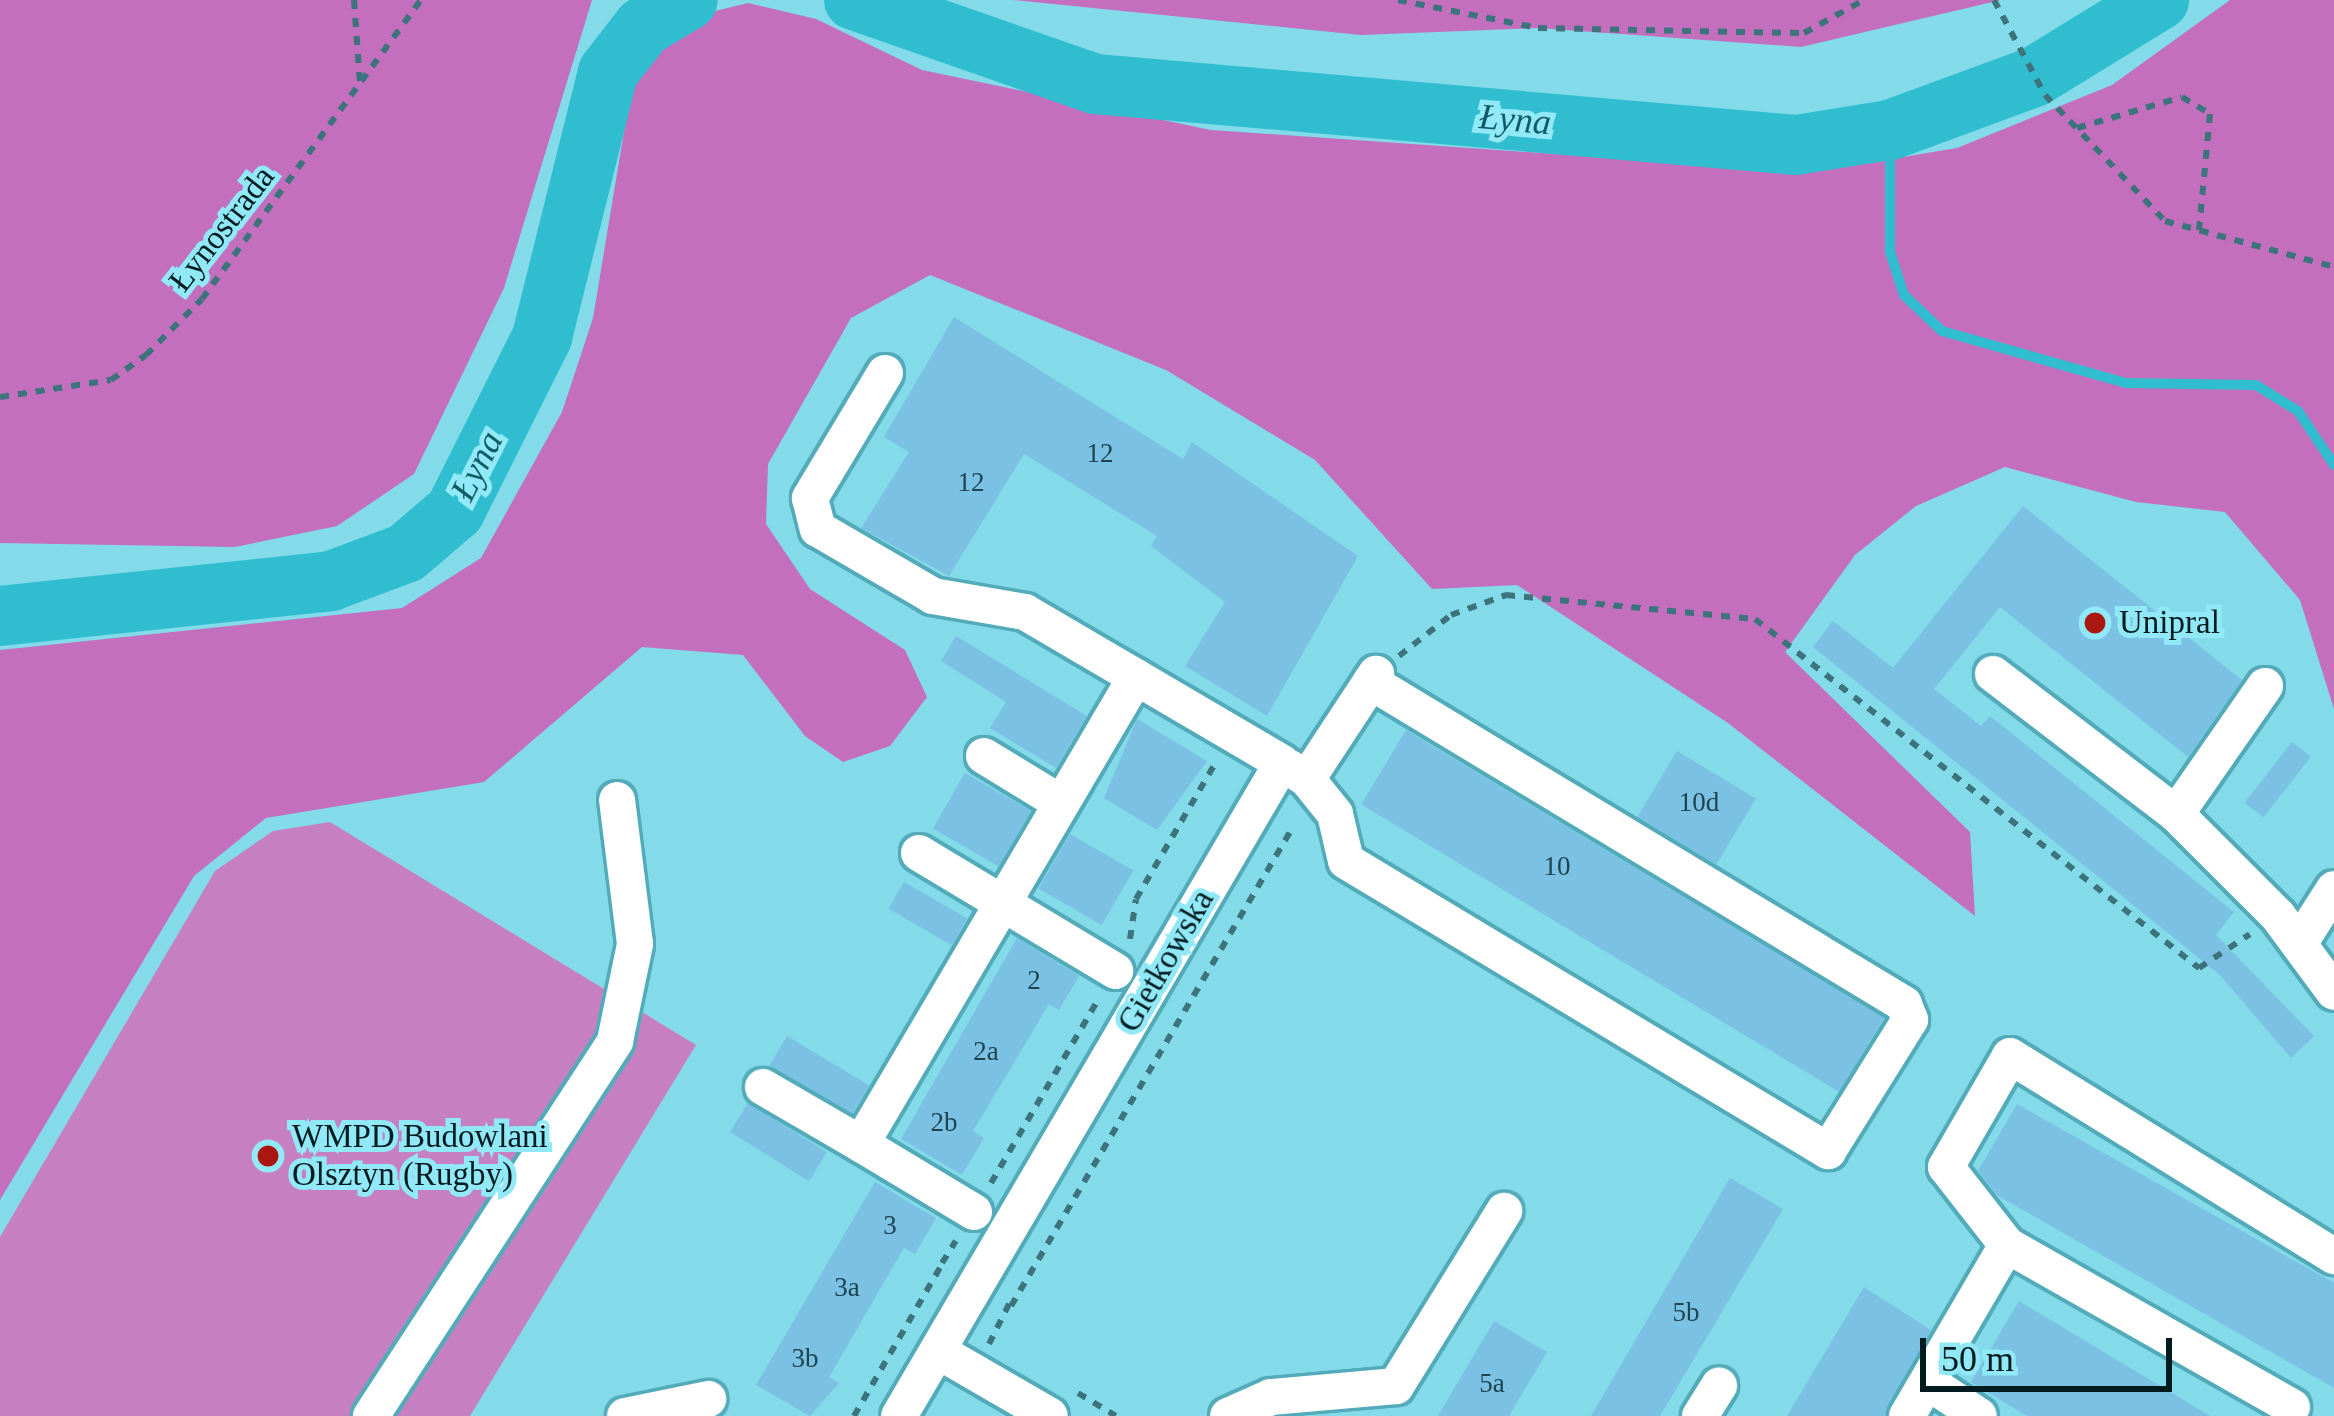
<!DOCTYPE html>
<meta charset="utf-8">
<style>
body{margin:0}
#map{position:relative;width:2334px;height:1416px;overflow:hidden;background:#83dae9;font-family:"Times New Roman",serif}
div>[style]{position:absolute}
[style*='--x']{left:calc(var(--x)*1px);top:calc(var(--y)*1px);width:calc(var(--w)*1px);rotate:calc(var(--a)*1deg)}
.green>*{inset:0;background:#c680c2}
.forest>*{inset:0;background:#c36fbe}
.stream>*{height:10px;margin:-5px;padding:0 5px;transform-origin:5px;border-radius:5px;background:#31bdd0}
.river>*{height:60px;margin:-30px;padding:0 30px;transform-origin:30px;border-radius:30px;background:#31bdd0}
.building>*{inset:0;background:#7ac1e3;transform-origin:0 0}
.path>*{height:6px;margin-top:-3px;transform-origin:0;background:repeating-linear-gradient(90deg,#3c737c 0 9px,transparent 0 18px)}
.roads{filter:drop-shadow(3px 0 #53abb9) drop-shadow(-3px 0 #53abb9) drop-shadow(0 3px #53abb9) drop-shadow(0 -3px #53abb9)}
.minor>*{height:36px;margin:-18px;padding:0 18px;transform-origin:18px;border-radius:18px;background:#fff}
.dots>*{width:33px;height:33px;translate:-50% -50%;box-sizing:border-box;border:6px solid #91e8f6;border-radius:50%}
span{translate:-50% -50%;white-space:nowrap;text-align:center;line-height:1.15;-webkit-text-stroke:10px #91e8f6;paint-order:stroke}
.number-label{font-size:27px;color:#1e4450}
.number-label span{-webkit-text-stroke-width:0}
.street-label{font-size:33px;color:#001b1f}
.poi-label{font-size:33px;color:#001b1f}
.left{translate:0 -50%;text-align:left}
.water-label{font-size:36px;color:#0f5b66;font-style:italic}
.scale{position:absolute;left:1920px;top:1338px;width:252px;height:54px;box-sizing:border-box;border:6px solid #001b1f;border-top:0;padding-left:15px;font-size:36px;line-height:42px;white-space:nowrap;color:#001b1f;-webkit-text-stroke:9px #91e8f6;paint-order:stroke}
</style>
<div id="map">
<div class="green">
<div style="clip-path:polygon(330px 822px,696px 1045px,470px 1416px,0 1416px,0 1237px,215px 871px,273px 831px)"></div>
</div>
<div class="forest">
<div style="clip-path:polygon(0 0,592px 0,504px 288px,414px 474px,337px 526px,235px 547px,0 543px)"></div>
<div style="clip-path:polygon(1013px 0,2001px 0,1801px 47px,1538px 28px,1361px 35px)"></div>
<div style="clip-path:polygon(2230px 0,2334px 0,2334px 709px,2300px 600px,2225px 512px,2136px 502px,2005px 467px,1916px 506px,1855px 555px,1785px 652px,1970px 832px,1975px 916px,1728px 723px,1517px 585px,1432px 589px,1315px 460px,1166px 370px,930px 275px,851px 318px,768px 464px,766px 524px,810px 589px,905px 650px,927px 697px,890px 746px,843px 762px,805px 736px,743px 655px,642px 647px,484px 782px,266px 818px,194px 876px,0 1200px,0 650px,402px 608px,481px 558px,562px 412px,593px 318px,632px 83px,682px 19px,748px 3px,816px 19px,922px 70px,1211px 130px,1814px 172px,1957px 148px,2112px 85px)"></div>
</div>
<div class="stream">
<div style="--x:1890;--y:130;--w:122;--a:90"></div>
<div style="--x:1890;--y:252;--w:45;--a:72"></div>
<div style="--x:1904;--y:295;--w:52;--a:43.5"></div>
<div style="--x:1942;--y:331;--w:191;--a:15.8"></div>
<div style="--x:2126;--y:383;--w:130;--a:0.9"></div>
<div style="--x:2256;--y:385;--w:49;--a:31.8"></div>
<div style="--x:2298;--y:411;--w:65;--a:56.3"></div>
</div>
<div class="river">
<div style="--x:854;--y:0;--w:255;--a:19.2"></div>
<div style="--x:1095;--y:84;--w:704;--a:4.97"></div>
<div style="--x:1796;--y:145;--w:95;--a:-9.1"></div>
<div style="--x:1890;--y:130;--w:153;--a:-20.2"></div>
<div style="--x:2034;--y:77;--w:147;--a:-31.6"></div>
<div style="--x:0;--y:616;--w:333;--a:-6"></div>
<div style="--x:331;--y:581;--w:80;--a:-20.5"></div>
<div style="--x:406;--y:553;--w:65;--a:-40.6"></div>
<div style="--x:455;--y:511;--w:195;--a:-63.4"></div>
<div style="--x:542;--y:337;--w:273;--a:-76"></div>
<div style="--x:608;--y:72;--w:57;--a:-52.1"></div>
<div style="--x:643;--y:27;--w:52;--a:-31"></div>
</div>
<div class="building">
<div style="clip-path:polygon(954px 317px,1183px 459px,1192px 442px,1358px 556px,1267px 716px,1185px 666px,1225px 602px,1151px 546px,1157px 536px,1024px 454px,949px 576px,861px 528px,909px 452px,884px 437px)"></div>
<div style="clip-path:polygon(2023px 506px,2242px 680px,2188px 757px,2000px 607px,1934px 689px,1981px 726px,1990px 716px,2234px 912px,2216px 935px,2314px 1036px,2291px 1058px,2220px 975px,1813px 647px,1833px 621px,1893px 668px)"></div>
<div style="clip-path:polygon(956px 636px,1087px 716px,1056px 768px,990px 728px,1006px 702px,941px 661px)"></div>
<div style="clip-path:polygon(1137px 719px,1207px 761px,1157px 830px,1104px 798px)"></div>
<div style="left:1406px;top:730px;width:558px;height:87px;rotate:31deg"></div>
<div style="left:2292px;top:742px;width:24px;height:77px;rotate:38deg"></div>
<div style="left:1677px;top:751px;width:92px;height:77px;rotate:31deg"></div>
<div style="left:965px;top:773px;width:76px;height:64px;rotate:30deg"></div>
<div style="left:1070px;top:834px;width:73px;height:63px;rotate:30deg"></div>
<div style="left:904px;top:882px;width:73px;height:31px;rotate:30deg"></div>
<div style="clip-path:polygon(1017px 938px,1079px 976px,1059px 1010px,1049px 1004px,973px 1131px,984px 1138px,962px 1175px,901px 1139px)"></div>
<div style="left:787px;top:1036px;width:96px;height:34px;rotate:31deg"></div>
<div style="left:748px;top:1103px;width:93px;height:34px;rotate:32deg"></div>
<div style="clip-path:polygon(2017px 1104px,2334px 1283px,2334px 1388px,1997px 1195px,1978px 1171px)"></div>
<div style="clip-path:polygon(1730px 1178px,1783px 1209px,1660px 1416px,1591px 1416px)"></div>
<div style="clip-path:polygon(875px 1182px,936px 1218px,915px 1254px,904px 1248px,829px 1377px,839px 1383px,810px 1416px,756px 1385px)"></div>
<div style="clip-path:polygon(1864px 1287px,1931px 1330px,1885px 1416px,1787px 1416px)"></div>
<div style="clip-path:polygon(2019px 1301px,2210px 1416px,2027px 1416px,1971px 1382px)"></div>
<div style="clip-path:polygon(1494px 1321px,1547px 1352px,1509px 1416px,1438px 1416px)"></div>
</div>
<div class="path">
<div style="--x:354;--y:0;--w:83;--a:85.9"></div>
<div style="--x:1398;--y:0;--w:143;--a:11.3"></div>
<div style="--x:1538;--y:28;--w:266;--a:1.1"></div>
<div style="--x:1804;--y:33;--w:68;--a:-28.8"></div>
<div style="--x:1994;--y:0;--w:108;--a:61.8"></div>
<div style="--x:2045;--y:95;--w:174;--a:46.4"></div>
<div style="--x:2165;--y:221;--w:175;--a:15.2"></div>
<div style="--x:2077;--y:128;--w:109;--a:-16.4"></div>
<div style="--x:2182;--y:97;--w:33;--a:31"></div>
<div style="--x:2210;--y:114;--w:117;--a:95.4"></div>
<div style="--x:0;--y:397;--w:112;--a:-8.7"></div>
<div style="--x:111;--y:380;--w:43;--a:-35.5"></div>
<div style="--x:146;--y:355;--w:79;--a:-45"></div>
<div style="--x:202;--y:299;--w:371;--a:-53.8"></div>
<div style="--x:1399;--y:656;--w:66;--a:-38.3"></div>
<div style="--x:1451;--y:615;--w:59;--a:-20"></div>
<div style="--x:1506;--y:595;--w:250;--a:5.5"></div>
<div style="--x:1755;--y:619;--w:565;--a:38.17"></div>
<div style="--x:2199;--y:968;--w:61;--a:-33.7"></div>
<div style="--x:1130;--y:939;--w:40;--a:-81.5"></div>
<div style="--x:1136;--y:899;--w:156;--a:-59.7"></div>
<div style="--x:991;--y:1183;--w:214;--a:-59.7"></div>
<div style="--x:942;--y:1263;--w:26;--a:-58"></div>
<div style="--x:1011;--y:1306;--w:550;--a:-59.52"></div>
<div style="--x:989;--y:1344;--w:45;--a:-63.4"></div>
<div style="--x:1078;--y:1393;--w:44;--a:31.2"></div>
<div style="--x:854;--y:1416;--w:176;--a:-59.9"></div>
</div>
<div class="roads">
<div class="minor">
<div style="--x:885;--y:373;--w:146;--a:121"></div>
<div style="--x:810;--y:498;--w:32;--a:76"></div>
<div style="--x:818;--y:529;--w:133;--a:30.2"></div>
<div style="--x:933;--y:596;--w:93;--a:9.9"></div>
<div style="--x:1025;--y:612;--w:298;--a:30.4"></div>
<div style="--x:1282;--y:763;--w:757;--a:120.39"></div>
<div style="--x:1993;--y:674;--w:230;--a:37.4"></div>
<div style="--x:2176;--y:814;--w:144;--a:45"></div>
<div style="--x:2278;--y:916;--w:94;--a:53.6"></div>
<div style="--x:984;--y:756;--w:90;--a:31.4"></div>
<div style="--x:1290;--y:768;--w:20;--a:33"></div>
<div style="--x:1307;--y:779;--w:126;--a:-56.7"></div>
<div style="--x:1307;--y:779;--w:45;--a:51.3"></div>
<div style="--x:1335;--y:814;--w:48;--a:76.8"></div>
<div style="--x:1346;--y:861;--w:563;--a:31.03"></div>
<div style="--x:1828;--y:1151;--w:155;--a:-58"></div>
<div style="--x:1910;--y:1020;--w:17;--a:-111"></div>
<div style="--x:1904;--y:1004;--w:623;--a:-148.86"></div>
<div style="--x:2176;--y:814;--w:156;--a:-55.2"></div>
<div style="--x:919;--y:853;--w:229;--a:31"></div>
<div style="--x:2299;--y:944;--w:65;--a:-57.5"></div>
<div style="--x:763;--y:1087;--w:113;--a:30.2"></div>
<div style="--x:974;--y:1212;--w:132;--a:-149"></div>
<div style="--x:861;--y:1144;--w:542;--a:-59.51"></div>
<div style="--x:938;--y:1351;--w:129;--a:30.1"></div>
<div style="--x:1928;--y:1382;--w:61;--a:33.7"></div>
<div style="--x:2292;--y:1407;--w:328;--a:-150.4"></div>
<div style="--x:2007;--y:1245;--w:99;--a:-128"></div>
<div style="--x:1946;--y:1167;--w:128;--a:-60"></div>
<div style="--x:2010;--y:1056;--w:381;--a:31.7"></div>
<div style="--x:371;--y:1416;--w:447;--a:-56.9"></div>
<div style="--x:615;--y:1041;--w:99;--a:-78.3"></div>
<div style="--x:635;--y:944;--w:145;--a:-97.1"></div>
<div style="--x:625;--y:1416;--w:85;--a:-11.6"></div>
<div style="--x:1228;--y:1416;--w:47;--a:-23.8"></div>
<div style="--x:1271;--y:1397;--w:125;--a:-5"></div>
<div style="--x:1396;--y:1386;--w:206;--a:-58.3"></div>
<div style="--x:1700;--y:1416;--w:36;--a:-58"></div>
<div style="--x:1907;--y:1416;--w:198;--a:-59.7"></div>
</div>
</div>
<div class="dots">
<div style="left:2095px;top:623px;background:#a9170f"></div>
<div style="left:268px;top:1156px;background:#a9170f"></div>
</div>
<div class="number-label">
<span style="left:1100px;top:454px">12</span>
<span style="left:971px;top:483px">12</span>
<span style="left:1699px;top:803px">10d</span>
<span style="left:1557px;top:867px">10</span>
<span style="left:1034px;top:981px">2</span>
<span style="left:986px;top:1052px">2a</span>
<span style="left:944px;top:1123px">2b</span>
<span style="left:890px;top:1226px">3</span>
<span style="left:847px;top:1288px">3a</span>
<span style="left:1686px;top:1313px">5b</span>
<span style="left:805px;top:1359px">3b</span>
<span style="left:1492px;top:1384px">5a</span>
</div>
<div class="street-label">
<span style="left:222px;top:229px;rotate:-52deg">Łynostrada</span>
<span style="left:1166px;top:961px;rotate:-60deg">Gietkowska</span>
</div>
<div class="poi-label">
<span class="left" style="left:2119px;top:623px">Unipral</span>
<span class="left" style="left:292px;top:1156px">WMPD Budowlani<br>Olsztyn (Rugby)</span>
</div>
<div class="water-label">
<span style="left:1515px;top:120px;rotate:5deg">Łyna</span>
<span style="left:477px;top:466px;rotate:-63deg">Łyna</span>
</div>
<div class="scale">50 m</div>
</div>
